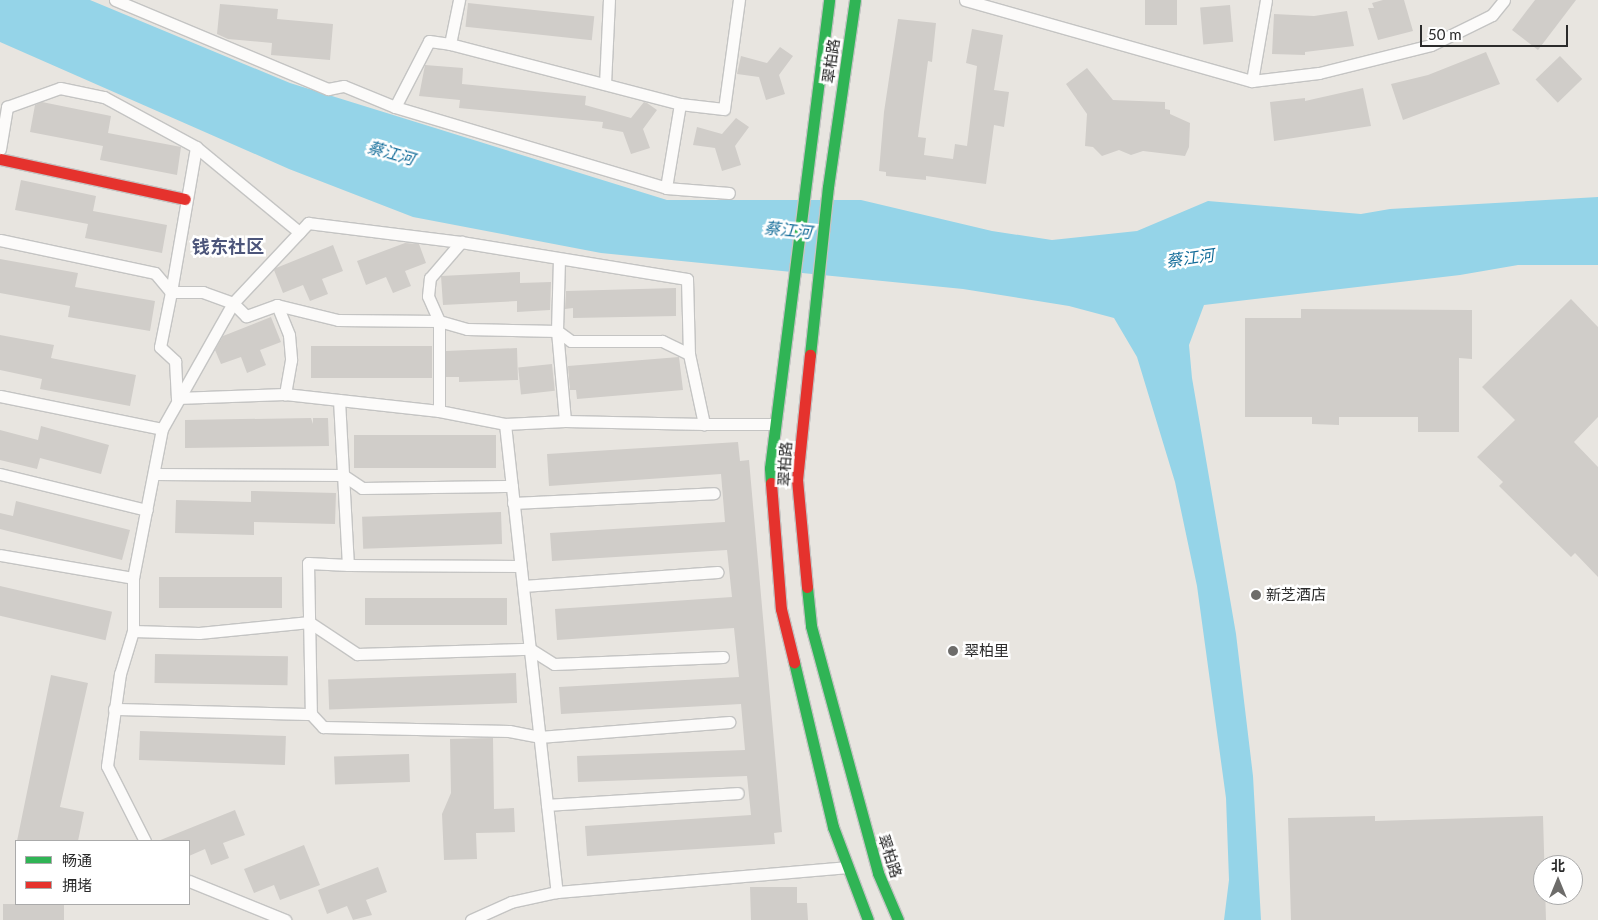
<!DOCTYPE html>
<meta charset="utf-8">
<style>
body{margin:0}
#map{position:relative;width:1598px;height:920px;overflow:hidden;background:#e8e5e0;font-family:Lato,"Noto Sans SC",sans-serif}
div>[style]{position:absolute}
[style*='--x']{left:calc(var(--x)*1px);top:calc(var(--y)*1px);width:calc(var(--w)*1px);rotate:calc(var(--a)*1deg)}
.water>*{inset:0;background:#95d4e8}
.building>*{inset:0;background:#d0cdc9;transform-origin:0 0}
.roads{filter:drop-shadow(1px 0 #c4c4c3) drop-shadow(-1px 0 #c4c4c3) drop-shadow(0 1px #c4c4c3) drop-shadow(0 -1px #c4c4c3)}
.lane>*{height:11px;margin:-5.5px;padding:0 5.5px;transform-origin:5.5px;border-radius:5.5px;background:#fcfbfa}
.fast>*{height:11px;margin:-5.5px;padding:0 5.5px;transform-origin:5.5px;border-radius:5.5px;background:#30b455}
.jam>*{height:11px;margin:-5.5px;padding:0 5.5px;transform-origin:5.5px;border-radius:5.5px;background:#e5322d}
.dots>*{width:14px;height:14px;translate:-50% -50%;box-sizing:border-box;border:2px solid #fff;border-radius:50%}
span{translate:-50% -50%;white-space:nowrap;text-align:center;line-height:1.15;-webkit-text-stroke:5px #fff;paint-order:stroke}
.street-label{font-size:15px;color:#2b2b2b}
.poi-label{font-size:15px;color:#2b2b2b}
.left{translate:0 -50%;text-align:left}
.water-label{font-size:16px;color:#116b98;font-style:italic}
.quarter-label{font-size:18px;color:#4c557a;font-weight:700}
.legend{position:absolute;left:15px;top:840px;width:175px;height:65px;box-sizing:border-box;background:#fff;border:1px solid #aaa;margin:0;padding:6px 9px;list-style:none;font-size:15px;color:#2b2b2b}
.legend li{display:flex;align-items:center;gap:10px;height:25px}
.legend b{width:25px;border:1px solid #aaa}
.north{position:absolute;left:1533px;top:855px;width:50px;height:50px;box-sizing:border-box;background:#fff;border:1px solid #aaa;border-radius:50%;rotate:0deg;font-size:14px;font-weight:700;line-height:20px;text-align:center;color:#2b2b2b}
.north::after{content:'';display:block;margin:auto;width:18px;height:22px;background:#6d6c6a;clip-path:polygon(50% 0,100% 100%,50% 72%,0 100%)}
.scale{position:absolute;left:1420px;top:25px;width:148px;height:22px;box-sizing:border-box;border:2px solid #2b2b2b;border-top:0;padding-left:6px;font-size:15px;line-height:18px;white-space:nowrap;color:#2b2b2b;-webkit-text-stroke:4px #fff;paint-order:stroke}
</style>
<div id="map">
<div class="water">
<div style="clip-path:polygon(0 0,90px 0,290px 83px,667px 200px,861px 200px,992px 231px,1052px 240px,1137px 231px,1208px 201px,1361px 214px,1390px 209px,1598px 197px,1598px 265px,1518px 265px,1460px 275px,1204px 305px,1189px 345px,1192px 378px,1236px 634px,1253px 776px,1261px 920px,1224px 920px,1229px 880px,1226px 798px,1197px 586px,1175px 482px,1137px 357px,1114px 318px,1069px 306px,963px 289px,601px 253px,413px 217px,289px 169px,0 42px)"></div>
</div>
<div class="building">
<div style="left:1145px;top:0;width:32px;height:25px"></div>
<div style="clip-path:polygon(1383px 0,1404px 0,1413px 31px,1378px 40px,1368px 8px,1374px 8px,1372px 3px)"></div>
<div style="clip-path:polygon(1535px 0,1576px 0,1538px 50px,1512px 30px)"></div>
<div style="left:468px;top:3px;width:127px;height:24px;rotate:6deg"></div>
<div style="clip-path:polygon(220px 4px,278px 9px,277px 19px,333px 24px,330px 60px,271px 55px,272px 43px,228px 39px,217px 34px)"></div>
<div style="left:1230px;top:5px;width:37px;height:30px;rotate:85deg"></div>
<div style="clip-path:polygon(1347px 11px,1354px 46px,1305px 52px,1305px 55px,1272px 54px,1274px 14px,1314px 16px)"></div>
<div style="clip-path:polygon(898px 19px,936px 23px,932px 62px,928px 61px,918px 137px,926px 138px,924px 155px,953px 159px,955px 144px,967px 146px,977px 66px,966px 63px,972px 29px,1003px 35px,994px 90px,1009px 92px,1004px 127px,994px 125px,986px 184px,926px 176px,926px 180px,886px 176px,886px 172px,879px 171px,884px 112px)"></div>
<div style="clip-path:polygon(780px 47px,793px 56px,779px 75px,785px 94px,766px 100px,759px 77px,737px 74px,741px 56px,767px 63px)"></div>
<div style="clip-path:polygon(1486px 52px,1500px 84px,1403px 120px,1391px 84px,1428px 75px)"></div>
<div style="left:1560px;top:56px;width:32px;height:34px;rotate:46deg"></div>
<div style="clip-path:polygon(425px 65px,463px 68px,462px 84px,586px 96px,585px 105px,631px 118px,644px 102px,647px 103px,657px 110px,643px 129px,650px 148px,631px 154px,623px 132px,602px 128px,603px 122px,459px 108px,460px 100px,419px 96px)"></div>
<div style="clip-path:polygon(1087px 68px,1113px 100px,1165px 102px,1165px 109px,1170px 110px,1170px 114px,1190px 123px,1189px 147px,1185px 156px,1143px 151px,1131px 155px,1119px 150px,1102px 156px,1093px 147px,1085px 146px,1087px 114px,1066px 84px)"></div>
<div style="clip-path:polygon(1363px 88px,1371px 126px,1274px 141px,1270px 102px,1305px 98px,1305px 101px)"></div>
<div style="clip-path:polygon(42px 102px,111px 116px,108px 133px,181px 147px,177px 175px,100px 160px,103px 146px,30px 132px,35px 105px)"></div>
<div style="clip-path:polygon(736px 118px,749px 127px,735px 146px,741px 165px,722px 171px,715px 148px,693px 145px,697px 127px,722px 134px)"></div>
<div style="clip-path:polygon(21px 180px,96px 196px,93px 211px,167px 225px,162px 253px,85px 238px,88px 224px,15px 210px)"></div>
<div style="clip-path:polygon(405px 243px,419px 244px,426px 263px,405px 271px,411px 286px,393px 293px,386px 277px,366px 285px,357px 261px)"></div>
<div style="clip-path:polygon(333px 245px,343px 271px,322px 279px,328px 294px,310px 301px,303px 285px,283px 293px,274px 270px,276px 268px)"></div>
<div style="clip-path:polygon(0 259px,78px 273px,75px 287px,155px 301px,150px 331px,68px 317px,70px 306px,0 293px)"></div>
<div style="clip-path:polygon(520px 272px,520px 283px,551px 282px,550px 310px,517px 312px,517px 301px,443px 305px,441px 276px)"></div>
<div style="clip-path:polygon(676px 288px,676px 316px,573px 318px,573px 308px,565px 309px,566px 291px)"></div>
<div style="clip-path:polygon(1571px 299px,1598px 327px,1598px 417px,1574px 442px,1598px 467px,1598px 577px,1575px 553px,1571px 557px,1499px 486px,1503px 482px,1477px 457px,1515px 420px,1482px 387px)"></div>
<div style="clip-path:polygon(1301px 309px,1472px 310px,1472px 359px,1459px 358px,1459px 432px,1418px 432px,1418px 417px,1339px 417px,1339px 425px,1312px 424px,1312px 417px,1245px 417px,1245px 318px,1301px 318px)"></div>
<div style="clip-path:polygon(271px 317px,281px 342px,260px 350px,266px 365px,247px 373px,241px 357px,221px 364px,215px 350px,223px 336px)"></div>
<div style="clip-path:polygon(0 335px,54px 345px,51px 358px,136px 375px,130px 406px,40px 389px,42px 379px,0 370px)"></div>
<div style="left:432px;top:346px;width:32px;height:121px;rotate:90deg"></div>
<div style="clip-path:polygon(517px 348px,518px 380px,459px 382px,459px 377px,446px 377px,446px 351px)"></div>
<div style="clip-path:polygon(679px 357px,683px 390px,577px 399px,576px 390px,570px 390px,568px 366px)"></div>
<div style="left:552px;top:364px;width:27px;height:34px;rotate:84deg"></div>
<div style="clip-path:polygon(311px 418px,313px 424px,313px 418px,328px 418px,329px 446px,185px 448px,185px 420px)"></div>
<div style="clip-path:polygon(41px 426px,109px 445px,101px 474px,40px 458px,37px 469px,0 460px,0 430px,38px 440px)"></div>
<div style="left:354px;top:435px;width:142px;height:33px"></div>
<div style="clip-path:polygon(738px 442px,740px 461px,749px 460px,782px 832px,774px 833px,775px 844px,587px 856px,585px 826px,751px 815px,747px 776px,578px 782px,577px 756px,745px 750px,741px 704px,561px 714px,559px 687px,739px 677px,734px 628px,557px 640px,555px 609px,732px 597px,727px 550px,552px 561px,550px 533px,725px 522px,721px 474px,549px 486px,547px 454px)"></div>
<div style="clip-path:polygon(251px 491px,336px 493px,335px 524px,254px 522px,254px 535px,175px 533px,176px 500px,251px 502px)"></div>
<div style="clip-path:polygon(16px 501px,130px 530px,122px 560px,0 529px,0 513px,13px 516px)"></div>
<div style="left:501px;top:512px;width:32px;height:139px;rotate:88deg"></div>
<div style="left:282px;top:577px;width:31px;height:123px;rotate:90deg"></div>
<div style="left:0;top:586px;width:115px;height:29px;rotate:13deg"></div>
<div style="left:507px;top:598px;width:27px;height:142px;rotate:90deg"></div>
<div style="left:155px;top:654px;width:133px;height:29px;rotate:1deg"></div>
<div style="left:516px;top:673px;width:30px;height:188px;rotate:88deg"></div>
<div style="clip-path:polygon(51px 675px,88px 683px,60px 807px,84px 812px,78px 841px,17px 841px)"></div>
<div style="left:140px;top:731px;width:146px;height:29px;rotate:2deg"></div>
<div style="clip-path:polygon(493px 738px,494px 809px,514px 808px,515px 832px,476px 833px,477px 859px,444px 860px,442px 814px,451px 793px,450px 739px)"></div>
<div style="left:409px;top:754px;width:28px;height:75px;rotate:88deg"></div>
<div style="clip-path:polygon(235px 810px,245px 835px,223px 843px,229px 858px,211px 865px,205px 849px,189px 856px,189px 841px,158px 841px)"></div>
<div style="clip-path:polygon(1375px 816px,1375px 821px,1543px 816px,1546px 920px,1291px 920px,1288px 818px)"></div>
<div style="clip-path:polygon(304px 845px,320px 885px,280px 900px,274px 885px,254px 893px,244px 869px)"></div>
<div style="clip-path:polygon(378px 867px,387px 892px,366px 900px,372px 915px,353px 920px,347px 906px,327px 914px,318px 890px)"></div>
<div style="clip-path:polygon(750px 887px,797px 887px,797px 903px,807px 903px,808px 920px,751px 920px)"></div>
<div style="left:3px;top:904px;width:61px;height:16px"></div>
</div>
<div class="roads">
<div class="lane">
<div style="--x:115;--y:0;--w:231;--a:22.7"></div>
<div style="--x:328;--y:89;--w:16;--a:-11"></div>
<div style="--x:344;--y:86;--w:55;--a:22.4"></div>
<div style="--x:395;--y:107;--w:283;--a:16.6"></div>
<div style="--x:666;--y:188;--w:63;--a:4.5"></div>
<div style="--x:965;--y:0;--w:298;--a:15.8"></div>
<div style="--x:1252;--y:81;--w:67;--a:-6.8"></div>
<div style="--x:1319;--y:73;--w:115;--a:-14"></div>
<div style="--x:1431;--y:45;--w:68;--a:-26.2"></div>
<div style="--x:1492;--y:15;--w:19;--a:-51"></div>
<div style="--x:450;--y:44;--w:238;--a:14.6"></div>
<div style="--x:680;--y:104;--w:85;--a:99.5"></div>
<div style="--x:1252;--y:81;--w:82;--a:-80.2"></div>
<div style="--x:605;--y:84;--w:84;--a:-87.3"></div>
<div style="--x:680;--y:104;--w:44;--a:6.5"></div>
<div style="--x:724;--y:109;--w:110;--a:-82.2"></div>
<div style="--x:395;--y:107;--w:74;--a:-62.7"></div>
<div style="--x:429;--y:41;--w:21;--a:8"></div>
<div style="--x:450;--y:44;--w:45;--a:-78.4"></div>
<div style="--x:0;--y:149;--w:43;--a:-80.5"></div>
<div style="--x:7;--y:107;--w:56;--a:-19.7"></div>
<div style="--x:60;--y:88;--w:45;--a:11.6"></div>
<div style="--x:104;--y:97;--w:105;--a:28.5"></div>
<div style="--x:196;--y:147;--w:134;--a:39.5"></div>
<div style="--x:0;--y:240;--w:158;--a:12"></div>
<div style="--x:155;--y:273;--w:25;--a:50"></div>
<div style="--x:171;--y:292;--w:147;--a:-80.2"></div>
<div style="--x:559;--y:259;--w:72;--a:91.6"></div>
<div style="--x:557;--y:331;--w:90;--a:84.9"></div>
<div style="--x:277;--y:305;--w:32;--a:68"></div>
<div style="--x:289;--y:335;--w:25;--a:85"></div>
<div style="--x:291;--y:360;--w:35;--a:100"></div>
<div style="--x:689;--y:354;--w:30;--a:-154"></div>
<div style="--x:662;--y:341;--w:91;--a:180"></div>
<div style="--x:571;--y:341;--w:17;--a:-144"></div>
<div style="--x:557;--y:331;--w:90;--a:-178.7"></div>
<div style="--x:467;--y:329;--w:29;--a:-164"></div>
<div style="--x:439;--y:321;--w:101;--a:-179.4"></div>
<div style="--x:338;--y:320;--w:63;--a:-166.2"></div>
<div style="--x:277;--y:305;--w:33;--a:160"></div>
<div style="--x:246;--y:316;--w:18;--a:-135"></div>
<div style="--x:233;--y:303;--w:32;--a:-160"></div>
<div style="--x:203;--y:292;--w:32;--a:180"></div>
<div style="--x:171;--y:292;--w:56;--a:101.3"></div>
<div style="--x:160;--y:347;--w:21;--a:43"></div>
<div style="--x:175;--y:361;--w:37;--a:87"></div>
<div style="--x:177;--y:398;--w:108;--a:-2.1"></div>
<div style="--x:285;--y:394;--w:155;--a:6.3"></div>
<div style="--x:439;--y:411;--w:67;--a:11.1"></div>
<div style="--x:505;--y:424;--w:60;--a:-2.9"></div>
<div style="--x:565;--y:421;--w:139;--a:1.2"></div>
<div style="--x:0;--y:396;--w:165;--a:11.5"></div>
<div style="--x:339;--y:400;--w:165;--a:86.9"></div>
<div style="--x:348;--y:565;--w:40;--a:-177.1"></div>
<div style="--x:308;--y:563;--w:151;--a:88.9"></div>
<div style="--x:311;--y:714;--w:18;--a:47"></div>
<div style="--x:323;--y:727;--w:186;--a:1.2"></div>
<div style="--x:509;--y:731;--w:31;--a:11"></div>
<div style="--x:539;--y:737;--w:191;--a:-4.5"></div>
<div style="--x:439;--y:411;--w:90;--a:-90"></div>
<div style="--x:439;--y:321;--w:27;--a:-114"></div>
<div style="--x:428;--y:296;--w:18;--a:-84"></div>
<div style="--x:430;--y:278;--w:48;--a:-49.3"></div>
<div style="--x:505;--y:424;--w:471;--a:83.7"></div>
<div style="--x:0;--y:474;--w:151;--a:13.8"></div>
<div style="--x:154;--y:474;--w:189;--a:0.3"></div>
<div style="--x:343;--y:475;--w:23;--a:34"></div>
<div style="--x:362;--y:488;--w:150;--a:-0.8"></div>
<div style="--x:513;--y:503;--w:201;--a:-2.8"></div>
<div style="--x:0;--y:555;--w:135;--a:9.8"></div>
<div style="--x:348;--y:565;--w:172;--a:0.3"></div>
<div style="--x:523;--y:586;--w:195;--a:-4.1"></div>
<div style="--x:133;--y:631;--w:66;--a:1.7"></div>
<div style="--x:199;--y:633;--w:111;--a:-5.7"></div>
<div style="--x:309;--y:622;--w:58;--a:33.7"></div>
<div style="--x:357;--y:654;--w:173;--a:-1.7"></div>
<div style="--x:530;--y:649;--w:28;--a:32"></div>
<div style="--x:554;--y:664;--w:169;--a:-2.4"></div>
<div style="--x:114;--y:709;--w:197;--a:1.5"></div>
<div style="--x:547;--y:805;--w:191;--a:-3.6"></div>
<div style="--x:145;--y:841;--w:84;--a:-116.9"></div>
<div style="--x:107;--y:766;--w:93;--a:-82"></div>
<div style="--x:120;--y:674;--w:45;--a:-73.2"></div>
<div style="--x:133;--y:631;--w:53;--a:-90"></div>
<div style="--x:133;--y:578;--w:152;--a:-79"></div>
<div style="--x:162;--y:429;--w:145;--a:-60.6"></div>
<div style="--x:233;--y:303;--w:110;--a:-46.8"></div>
<div style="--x:308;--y:223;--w:154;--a:7.1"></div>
<div style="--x:461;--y:242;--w:229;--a:9.3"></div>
<div style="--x:687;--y:279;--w:75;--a:88.5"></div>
<div style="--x:689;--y:354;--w:72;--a:77.9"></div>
<div style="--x:704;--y:424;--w:71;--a:0"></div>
<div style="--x:189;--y:881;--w:104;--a:22.1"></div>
<div style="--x:471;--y:920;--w:44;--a:-24.2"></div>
<div style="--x:511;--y:902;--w:47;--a:-12.3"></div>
<div style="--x:557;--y:892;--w:290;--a:-4.9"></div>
</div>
<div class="fast">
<div style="--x:810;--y:355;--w:169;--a:-83.9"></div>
<div style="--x:828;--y:187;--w:189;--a:-81.8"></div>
<div style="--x:771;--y:483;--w:15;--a:-94"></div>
<div style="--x:770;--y:468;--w:472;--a:-82.8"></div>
<div style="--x:807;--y:587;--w:39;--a:84"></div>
<div style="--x:811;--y:626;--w:256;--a:74.8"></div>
<div style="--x:878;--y:873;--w:51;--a:66.9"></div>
<div style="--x:794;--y:662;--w:170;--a:76.7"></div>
<div style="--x:833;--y:827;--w:99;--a:69.4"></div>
</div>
<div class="jam">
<div style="--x:0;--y:159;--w:189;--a:12.2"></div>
<div style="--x:771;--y:483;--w:126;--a:85.5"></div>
<div style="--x:781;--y:609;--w:55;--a:76.2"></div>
<div style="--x:807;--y:587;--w:107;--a:-95.3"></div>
<div style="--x:797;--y:480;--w:126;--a:-84.1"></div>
</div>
</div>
<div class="dots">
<div style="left:1256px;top:595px;background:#6d6c6a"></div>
<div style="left:953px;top:651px;background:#6d6c6a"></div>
</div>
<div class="street-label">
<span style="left:831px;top:61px;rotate:-82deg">翠柏路</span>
<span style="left:785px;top:464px;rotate:-87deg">翠柏路</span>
<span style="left:890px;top:856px;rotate:72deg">翠柏路</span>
</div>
<div class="poi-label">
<span class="left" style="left:1266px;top:595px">新芝酒店</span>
<span class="left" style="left:964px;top:651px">翠柏里</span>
</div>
<div class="water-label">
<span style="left:391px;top:153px;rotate:16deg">蔡江河</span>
<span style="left:788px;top:230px;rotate:6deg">蔡江河</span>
<span style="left:1190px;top:258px;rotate:-8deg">蔡江河</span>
</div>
<div class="quarter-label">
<span style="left:228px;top:246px">钱东社区</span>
</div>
<ul class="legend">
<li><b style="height:6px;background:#30b455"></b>畅通</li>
<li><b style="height:6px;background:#e5322d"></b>拥堵</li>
</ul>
<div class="north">北</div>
<div class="scale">50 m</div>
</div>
